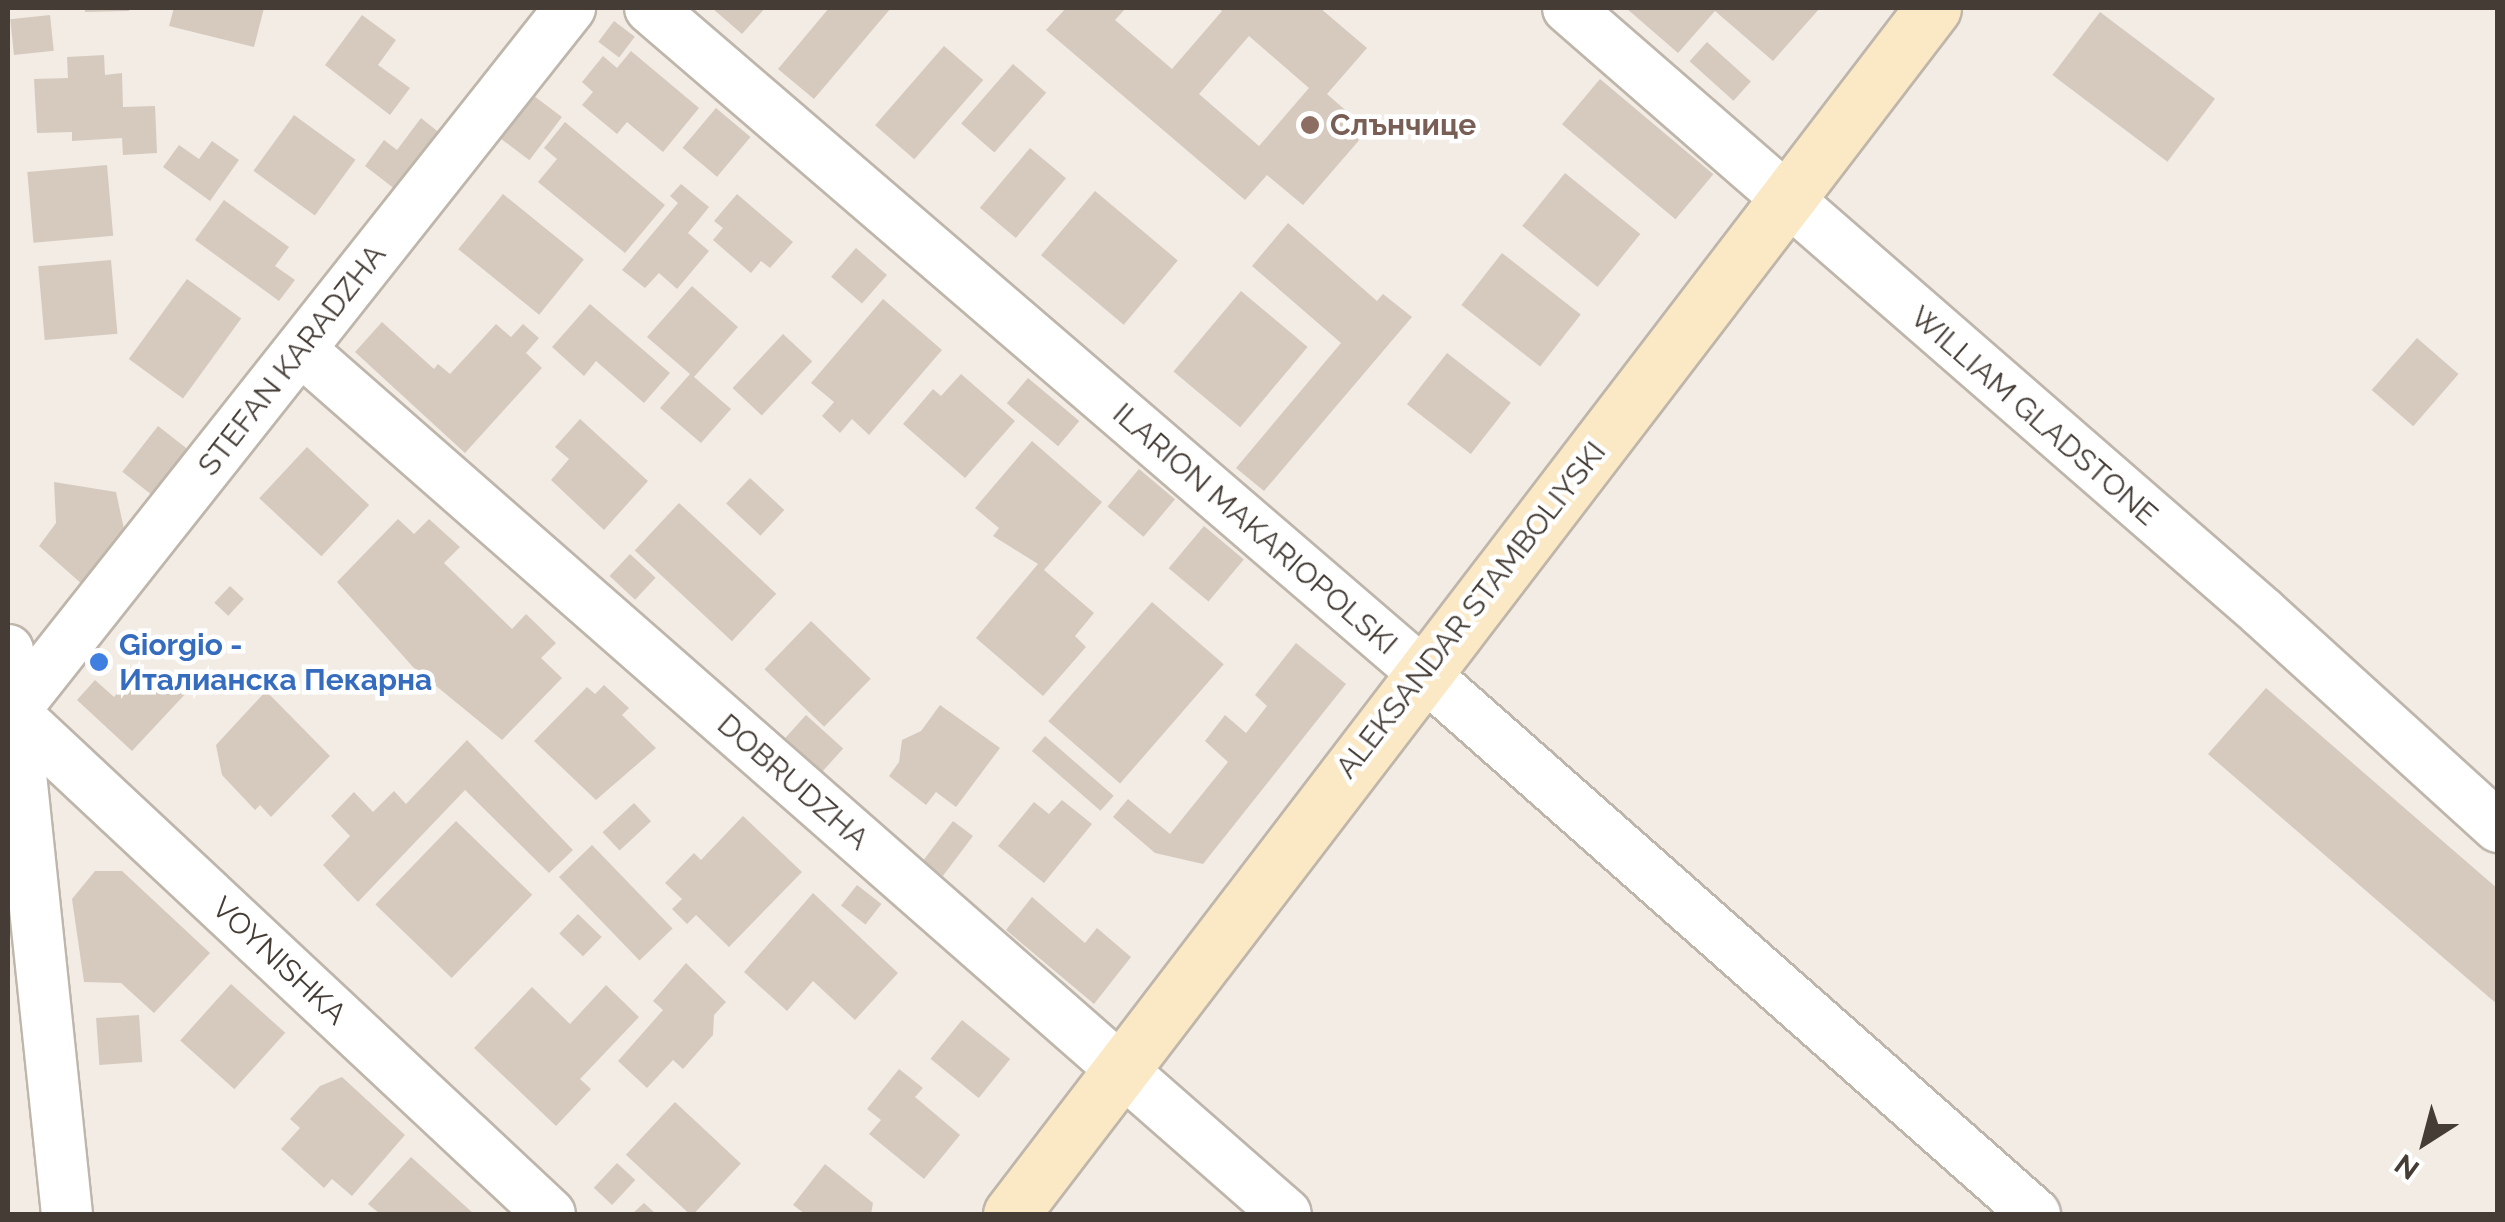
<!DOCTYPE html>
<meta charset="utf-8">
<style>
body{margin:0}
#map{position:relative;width:2505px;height:1222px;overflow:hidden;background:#f2ece5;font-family:Raleway,sans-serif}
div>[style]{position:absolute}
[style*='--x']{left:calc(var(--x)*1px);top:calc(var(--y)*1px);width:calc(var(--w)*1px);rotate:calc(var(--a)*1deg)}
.building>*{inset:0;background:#d6cabe;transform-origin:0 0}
.roads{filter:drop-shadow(2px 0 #bfb6ab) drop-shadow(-2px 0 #bfb6ab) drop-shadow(0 2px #bfb6ab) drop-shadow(0 -2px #bfb6ab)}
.street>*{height:50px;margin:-25px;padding:0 25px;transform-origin:25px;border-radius:25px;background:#fff}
.secondary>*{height:55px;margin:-27.5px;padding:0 27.5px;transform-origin:27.5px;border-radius:27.5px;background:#fbe8c5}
.dots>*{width:28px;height:28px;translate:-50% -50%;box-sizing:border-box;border:5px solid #fff;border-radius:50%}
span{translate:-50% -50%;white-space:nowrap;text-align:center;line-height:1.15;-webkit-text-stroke:9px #fff;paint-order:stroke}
.education-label{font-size:30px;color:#785e54;font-weight:700}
.left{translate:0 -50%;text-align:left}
.street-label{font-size:30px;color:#443c35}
.shop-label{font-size:30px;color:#366cbe;font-weight:700}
.frame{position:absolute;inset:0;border:10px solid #443c35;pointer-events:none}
.north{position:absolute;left:2375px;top:1092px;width:100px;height:100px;-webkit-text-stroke:8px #fff;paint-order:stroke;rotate:216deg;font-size:28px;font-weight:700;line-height:40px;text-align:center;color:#443c35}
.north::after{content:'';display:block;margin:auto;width:35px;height:45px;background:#443c35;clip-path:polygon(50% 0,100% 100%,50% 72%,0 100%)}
</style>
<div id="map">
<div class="building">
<div style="clip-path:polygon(85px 8px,129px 8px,129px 11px,85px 12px)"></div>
<div style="clip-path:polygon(174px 8px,264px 8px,254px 47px,169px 26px)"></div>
<div style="clip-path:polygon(712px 8px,765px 8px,742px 34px)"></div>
<div style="clip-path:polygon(829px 8px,891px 8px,814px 99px,778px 69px)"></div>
<div style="clip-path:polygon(evenodd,1066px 8px,1126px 8px,1115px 20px,1172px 69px,1222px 11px,1218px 8px,1320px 8px,1367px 48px,1327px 94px,1368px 130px,1303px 205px,1267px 175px,1245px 200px,1046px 30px,1066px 8px,1249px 36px,1309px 88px,1259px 146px,1199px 94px,1249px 36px)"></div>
<div style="clip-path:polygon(1626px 8px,1820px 8px,1773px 61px,1715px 11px,1678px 53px)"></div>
<div style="left:2100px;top:12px;width:144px;height:79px;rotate:37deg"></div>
<div style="left:50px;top:15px;width:36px;height:40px;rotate:84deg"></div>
<div style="clip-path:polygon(362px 15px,396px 40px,378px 65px,410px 88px,390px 115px,325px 65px)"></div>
<div style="left:614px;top:21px;width:26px;height:26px;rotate:37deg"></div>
<div style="left:1707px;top:42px;width:59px;height:26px;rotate:42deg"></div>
<div style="left:944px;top:46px;width:52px;height:105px;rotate:41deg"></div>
<div style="clip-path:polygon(631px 51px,699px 108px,663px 152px,627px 122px,617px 134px,582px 105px,593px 92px,582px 82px,603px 56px,617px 68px)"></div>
<div style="clip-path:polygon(104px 55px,105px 75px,122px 73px,123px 107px,155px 106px,157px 153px,123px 155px,122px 138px,72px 141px,72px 132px,37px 133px,34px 79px,68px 78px,67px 57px)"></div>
<div style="left:1013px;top:64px;width:44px;height:79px;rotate:41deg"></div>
<div style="left:1600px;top:79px;width:148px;height:59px;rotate:40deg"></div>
<div style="left:530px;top:93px;width:40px;height:54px;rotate:37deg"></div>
<div style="left:716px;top:108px;width:45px;height:52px;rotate:40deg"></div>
<div style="left:294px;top:115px;width:76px;height:69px;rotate:36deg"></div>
<div style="clip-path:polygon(421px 118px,447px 139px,404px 196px,365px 166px,384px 140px,397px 150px)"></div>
<div style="clip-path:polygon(565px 122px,665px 205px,625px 253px,538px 182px,557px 159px,544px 148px)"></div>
<div style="clip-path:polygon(212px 141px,239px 160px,210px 201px,163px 167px,179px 145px,199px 159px)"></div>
<div style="left:1030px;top:148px;width:47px;height:78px;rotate:40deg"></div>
<div style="left:107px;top:165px;width:71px;height:80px;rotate:85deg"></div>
<div style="left:1565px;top:173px;width:97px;height:68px;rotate:39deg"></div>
<div style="clip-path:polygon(681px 184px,709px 207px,688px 233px,709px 251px,677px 289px,659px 273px,645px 288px,622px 270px,678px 203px,670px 196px)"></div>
<div style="left:1095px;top:191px;width:108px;height:84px;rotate:40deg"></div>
<div style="left:503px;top:194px;width:104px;height:71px;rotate:39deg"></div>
<div style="clip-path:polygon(737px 194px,793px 242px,770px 268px,761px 261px,751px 273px,713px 240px,723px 228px,714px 221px)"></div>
<div style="clip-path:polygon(224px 200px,289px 247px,275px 266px,295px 280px,279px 301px,195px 240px)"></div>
<div style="clip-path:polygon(1288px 223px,1377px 301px,1383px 294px,1412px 317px,1264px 491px,1236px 468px,1341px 343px,1252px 266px)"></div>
<div style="left:856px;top:248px;width:41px;height:38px;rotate:41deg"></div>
<div style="left:1502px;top:253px;width:100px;height:66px;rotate:38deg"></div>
<div style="left:111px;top:260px;width:74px;height:73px;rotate:85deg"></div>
<div style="left:187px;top:279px;width:67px;height:99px;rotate:36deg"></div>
<div style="clip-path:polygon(692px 286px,738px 327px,694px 377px,731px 409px,701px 443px,660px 408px,690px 374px,647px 337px)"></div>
<div style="left:1241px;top:291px;width:87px;height:105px;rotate:40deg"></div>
<div style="clip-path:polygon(883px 299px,942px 350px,869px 435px,852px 419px,840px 433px,822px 416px,834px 402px,811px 383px)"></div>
<div style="clip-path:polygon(590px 304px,670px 373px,644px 403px,596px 361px,584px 376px,552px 347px)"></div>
<div style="clip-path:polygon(382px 322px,434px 369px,438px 364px,450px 374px,496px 324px,511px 337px,523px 324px,539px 338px,526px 353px,542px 368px,465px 453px,355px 352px)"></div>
<div style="left:783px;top:334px;width:40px;height:74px;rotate:43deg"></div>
<div style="left:2417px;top:338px;width:55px;height:69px;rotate:41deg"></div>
<div style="left:1447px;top:353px;width:81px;height:65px;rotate:38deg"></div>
<div style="clip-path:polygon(961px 374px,1015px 421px,965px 478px,903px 424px,933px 389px,941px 396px)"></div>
<div style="left:1028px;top:378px;width:67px;height:33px;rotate:40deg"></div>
<div style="clip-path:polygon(580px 419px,648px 481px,604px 530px,551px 480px,569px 459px,555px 447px)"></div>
<div style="left:158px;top:426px;width:56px;height:58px;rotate:38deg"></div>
<div style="clip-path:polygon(1032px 441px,1102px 502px,1044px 570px,1094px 613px,1075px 636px,1086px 647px,1043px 696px,976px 638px,1038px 564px,993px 536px,999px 528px,975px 508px)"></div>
<div style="left:307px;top:447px;width:85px;height:70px;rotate:43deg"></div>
<div style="left:1139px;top:469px;width:47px;height:49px;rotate:40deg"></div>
<div style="left:750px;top:478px;width:47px;height:35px;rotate:43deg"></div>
<div style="clip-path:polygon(54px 482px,116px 492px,124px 529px,83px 585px,39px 546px,56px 523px)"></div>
<div style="left:679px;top:503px;width:133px;height:65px;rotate:43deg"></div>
<div style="clip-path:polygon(398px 519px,414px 534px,429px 519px,460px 547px,444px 563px,512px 629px,526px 614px,556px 643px,541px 658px,562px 678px,502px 740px,413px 667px,337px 582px)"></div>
<div style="left:1204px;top:526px;width:52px;height:55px;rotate:40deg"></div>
<div style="left:630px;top:554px;width:35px;height:30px;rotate:43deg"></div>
<div style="left:230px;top:586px;width:19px;height:23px;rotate:43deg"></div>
<div style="left:1152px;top:602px;width:95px;height:158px;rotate:41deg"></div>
<div style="left:811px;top:621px;width:83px;height:67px;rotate:44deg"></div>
<div style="clip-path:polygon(1296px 643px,1346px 684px,1203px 864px,1155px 853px,1113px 817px,1128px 799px,1170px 834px,1228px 762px,1205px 741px,1225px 715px,1246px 733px,1267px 706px,1255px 695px)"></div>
<div style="clip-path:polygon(166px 671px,188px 691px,132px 751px,77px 700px,95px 680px,114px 697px,132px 676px,148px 691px)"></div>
<div style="clip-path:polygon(604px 685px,629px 708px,622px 715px,656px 748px,596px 800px,534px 741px,587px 687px,595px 694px)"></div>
<div style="clip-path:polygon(2266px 688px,2498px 889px,2498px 1005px,2208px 754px)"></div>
<div style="clip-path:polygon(266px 691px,330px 756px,271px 817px,260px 805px,255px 810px,222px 775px,216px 745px)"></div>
<div style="clip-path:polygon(940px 705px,1000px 748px,956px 807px,936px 792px,926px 805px,889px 776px,899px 762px,902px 740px,921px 731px)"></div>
<div style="left:806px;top:715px;width:50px;height:31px;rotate:42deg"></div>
<div style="left:1045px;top:736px;width:91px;height:20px;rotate:41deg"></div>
<div style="clip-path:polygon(467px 740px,573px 850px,549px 873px,465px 790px,358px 902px,323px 865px,350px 836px,331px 816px,354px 792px,373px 812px,394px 791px,406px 804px)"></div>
<div style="clip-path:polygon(1062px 800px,1092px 824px,1044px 883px,998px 846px,1034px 802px,1049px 814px)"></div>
<div style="left:634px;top:803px;width:25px;height:43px;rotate:47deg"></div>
<div style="clip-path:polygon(743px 816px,802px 872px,729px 947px,696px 915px,687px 924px,672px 909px,682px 899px,665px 883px,694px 853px,701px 860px)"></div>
<div style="left:456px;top:821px;width:106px;height:116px;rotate:44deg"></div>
<div style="left:953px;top:821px;width:25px;height:50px;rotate:37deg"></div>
<div style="left:592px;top:845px;width:116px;height:46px;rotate:46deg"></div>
<div style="clip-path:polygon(95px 871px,122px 871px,210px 953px,154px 1013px,121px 983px,84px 982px,72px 899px)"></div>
<div style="left:857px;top:885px;width:31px;height:26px;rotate:38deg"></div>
<div style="clip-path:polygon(813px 893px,898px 973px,855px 1020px,813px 981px,787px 1011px,744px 972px)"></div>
<div style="clip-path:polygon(1032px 897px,1085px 943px,1097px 928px,1131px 957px,1094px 1004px,1006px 930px)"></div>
<div style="left:578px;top:914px;width:33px;height:27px;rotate:44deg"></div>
<div style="clip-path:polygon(686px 963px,726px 1002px,714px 1015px,713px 1035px,683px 1069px,673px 1060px,647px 1088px,618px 1061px,663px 1010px,653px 1001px)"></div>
<div style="left:231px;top:984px;width:73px;height:76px;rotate:42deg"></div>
<div style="clip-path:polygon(606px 985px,639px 1017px,580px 1079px,591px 1089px,556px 1126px,474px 1048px,532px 987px,570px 1024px)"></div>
<div style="left:139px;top:1015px;width:47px;height:43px;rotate:86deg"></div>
<div style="left:962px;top:1020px;width:62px;height:50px;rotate:39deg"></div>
<div style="clip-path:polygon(899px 1069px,923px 1088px,915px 1097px,960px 1135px,924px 1179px,869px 1134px,881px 1120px,867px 1109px)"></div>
<div style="clip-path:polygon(342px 1077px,405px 1135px,352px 1196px,332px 1179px,324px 1188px,281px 1149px,300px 1128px,290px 1119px,320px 1086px)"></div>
<div style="left:675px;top:1102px;width:90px;height:72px;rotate:43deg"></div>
<div style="clip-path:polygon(411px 1157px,474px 1214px,380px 1214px,368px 1204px)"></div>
<div style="left:617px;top:1163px;width:25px;height:34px;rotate:43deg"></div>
<div style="clip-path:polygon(825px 1164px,873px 1203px,871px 1214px,805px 1214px,793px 1205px)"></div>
<div style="clip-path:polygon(644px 1203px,656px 1214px,632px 1214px)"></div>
</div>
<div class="roads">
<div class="street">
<div style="--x:650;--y:8;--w:1020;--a:40.7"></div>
<div style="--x:1423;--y:673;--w:817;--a:41.48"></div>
<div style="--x:1568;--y:8;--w:921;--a:41.04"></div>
<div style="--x:2263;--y:613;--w:318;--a:42.3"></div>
<div style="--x:301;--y:350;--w:1310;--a:41.26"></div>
<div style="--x:8;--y:650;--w:567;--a:84.03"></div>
<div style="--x:8;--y:707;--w:742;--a:43.09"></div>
<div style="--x:13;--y:712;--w:898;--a:-51.65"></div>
</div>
<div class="secondary">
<div style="--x:1011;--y:1214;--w:1518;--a:-52.6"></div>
</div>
</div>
<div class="dots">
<div style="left:1310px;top:125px;background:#8d6e63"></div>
<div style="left:99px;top:662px;background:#3f7fe0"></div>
</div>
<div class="education-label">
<span class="left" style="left:1330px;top:125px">Слънчице</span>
</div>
<div class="street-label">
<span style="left:292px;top:360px;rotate:-52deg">STEFAN KARADZHA</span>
<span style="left:2034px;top:416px;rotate:41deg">WILLIAM GLADSTONE</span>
<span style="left:1255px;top:529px;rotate:41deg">ILARION MAKARIOPOLSKI</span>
<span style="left:1471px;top:610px;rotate:-52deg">ALEKSANDAR STAMBOLIYSKI</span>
<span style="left:793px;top:782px;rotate:41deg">DOBRUDZHA</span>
<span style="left:279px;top:961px;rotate:43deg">VOYNISHKA</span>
</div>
<div class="shop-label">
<span class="left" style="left:119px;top:662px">Giorgio -<br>Италианска Пекарна</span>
</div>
<div class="frame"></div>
<div class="north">N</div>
</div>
